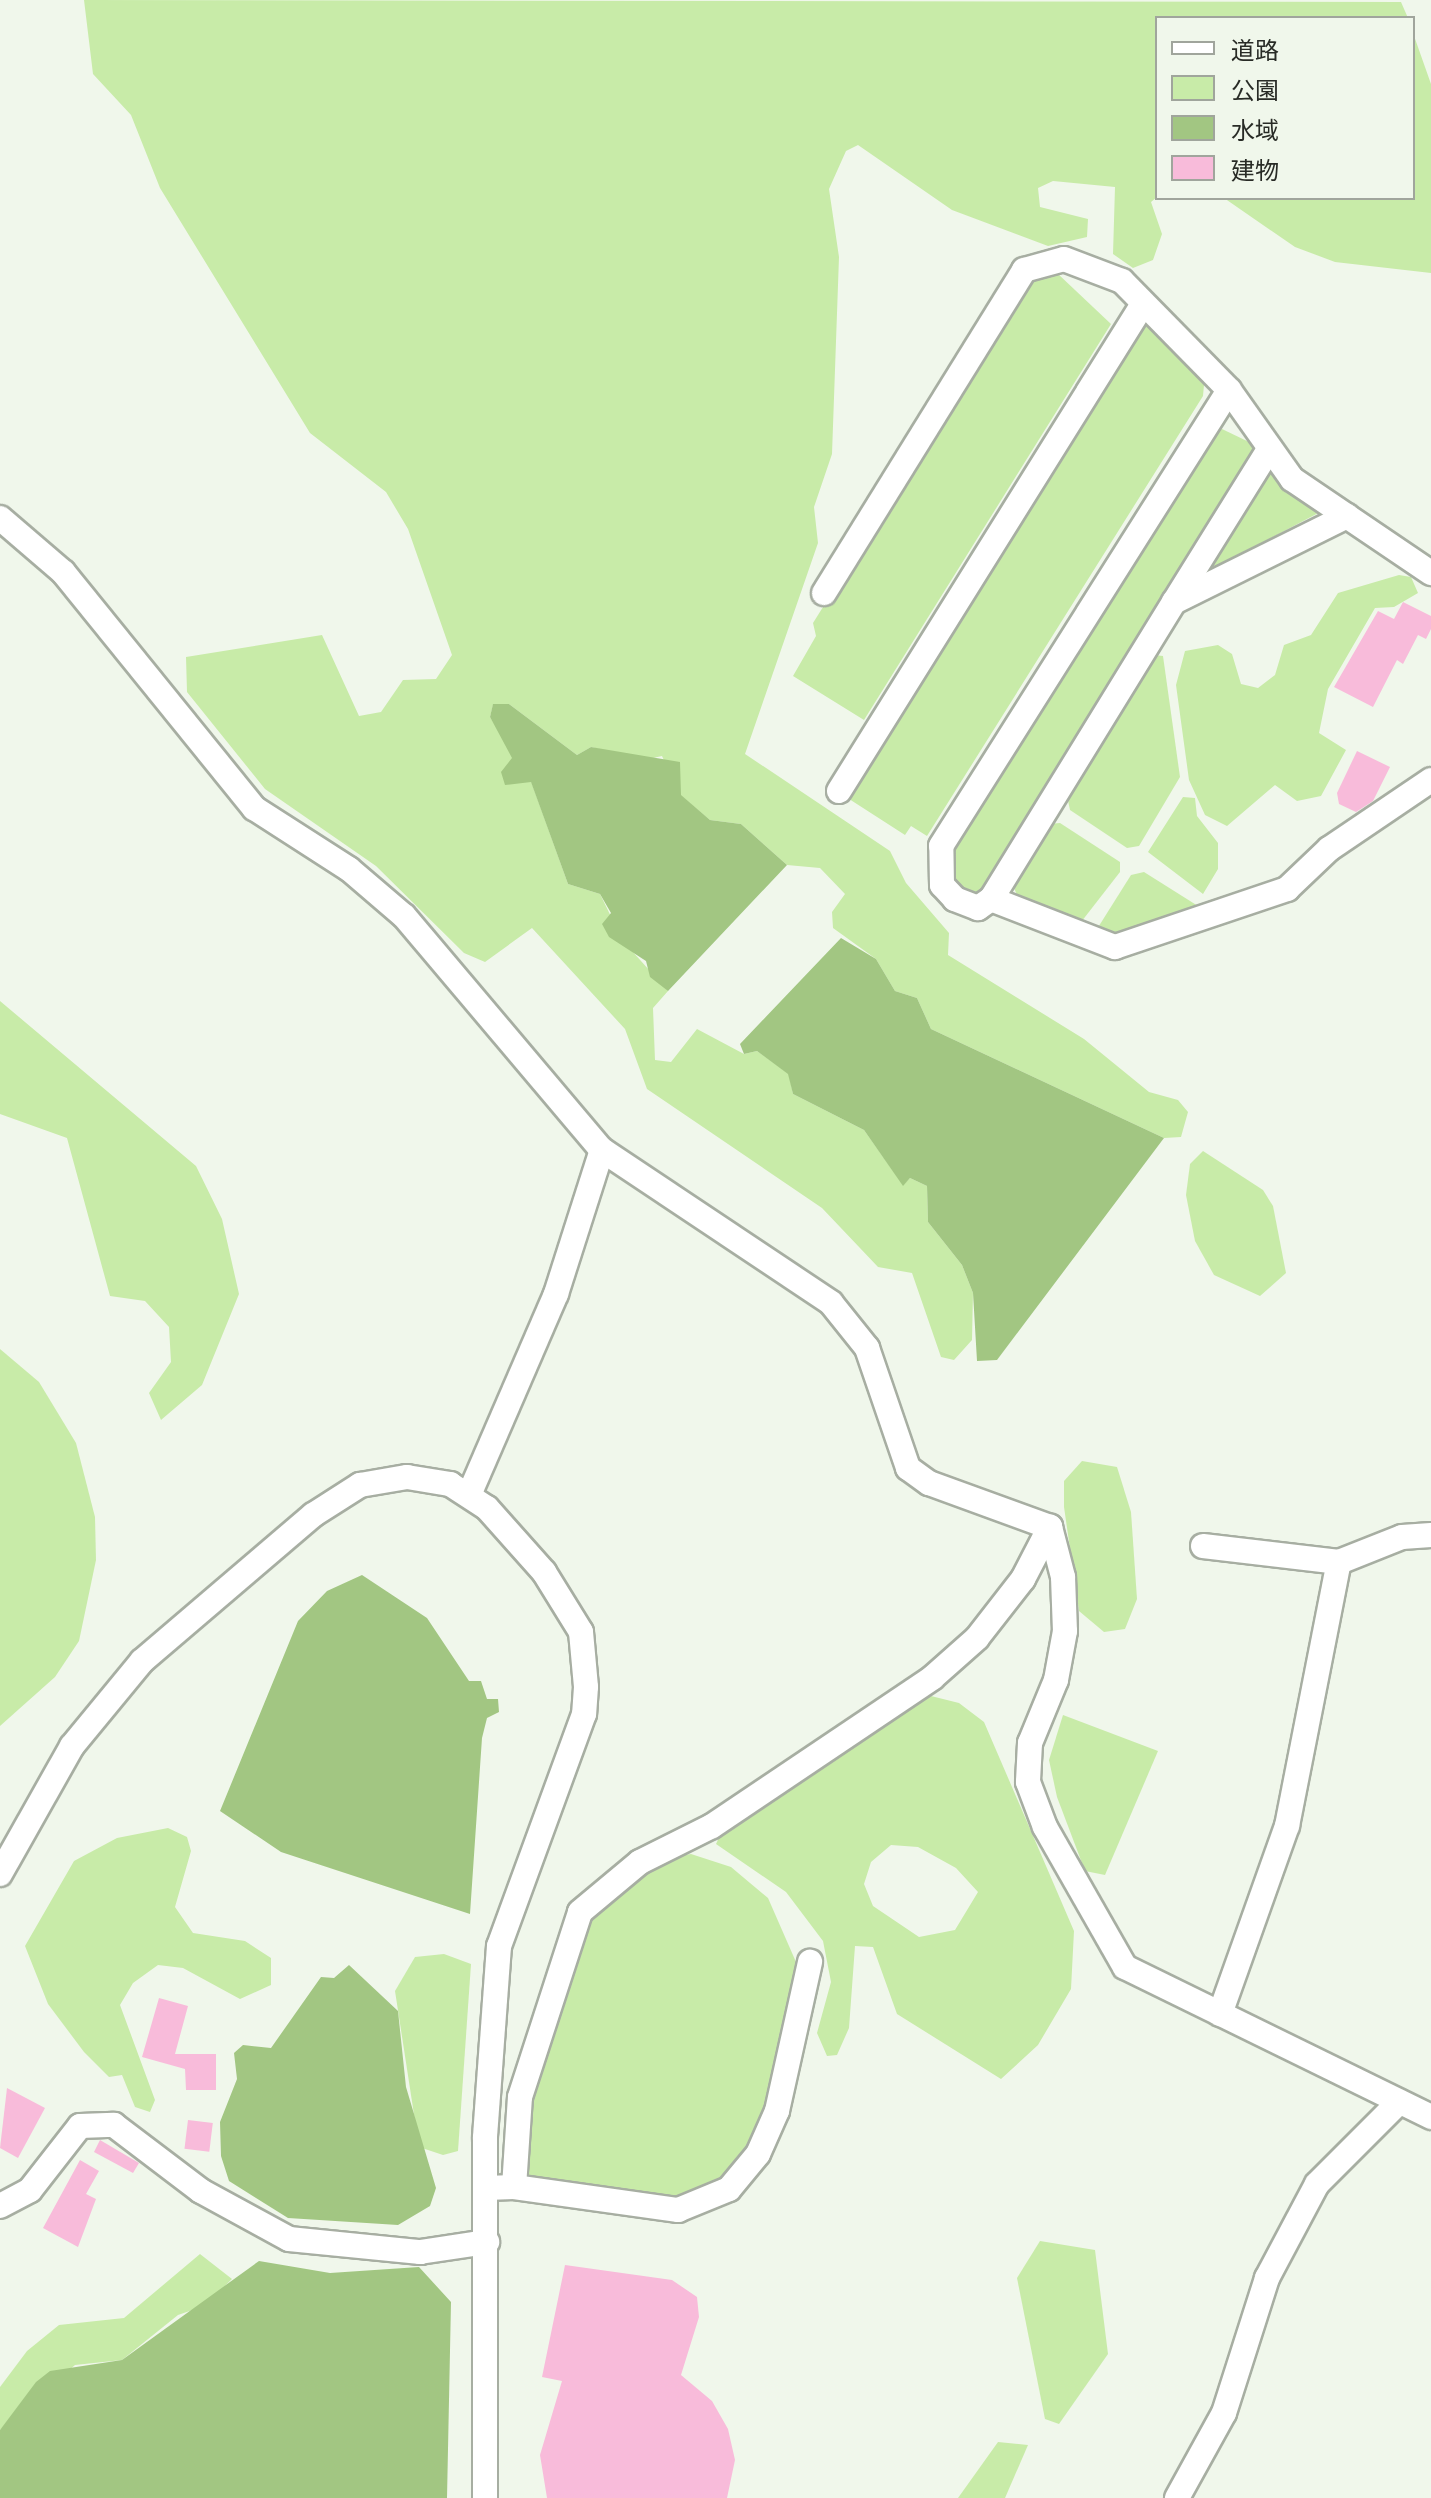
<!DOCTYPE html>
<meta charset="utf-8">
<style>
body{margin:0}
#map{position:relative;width:1431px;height:2498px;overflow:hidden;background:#f0f7eb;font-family:"Zilla Slab","Noto Sans JP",serif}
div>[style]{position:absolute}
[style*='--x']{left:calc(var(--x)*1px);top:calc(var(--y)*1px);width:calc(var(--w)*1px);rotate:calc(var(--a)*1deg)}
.green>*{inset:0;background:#c8eba8}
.water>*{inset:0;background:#a2c682}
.building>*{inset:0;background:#f8bbda;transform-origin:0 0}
.roads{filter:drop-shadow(2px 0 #a7aea2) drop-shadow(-2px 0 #a7aea2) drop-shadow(0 2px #a7aea2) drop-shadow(0 -2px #a7aea2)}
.minor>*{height:24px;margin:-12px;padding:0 12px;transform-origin:12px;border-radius:12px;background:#fff}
span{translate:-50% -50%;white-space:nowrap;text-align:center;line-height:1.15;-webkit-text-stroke:7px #f0f7eb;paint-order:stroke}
.legend{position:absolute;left:1155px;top:16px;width:260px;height:184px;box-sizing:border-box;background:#f0f7eb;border:2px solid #a0a59c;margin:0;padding:10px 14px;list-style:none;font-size:24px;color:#282b26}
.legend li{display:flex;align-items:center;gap:16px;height:40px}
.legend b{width:40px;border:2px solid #a0a59c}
</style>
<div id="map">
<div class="green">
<div style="clip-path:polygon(84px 0,1401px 2px,1408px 18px,1157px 18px,1157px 197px,1151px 202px,1162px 234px,1153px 260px,1133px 268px,1113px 254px,1115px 187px,1053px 181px,1038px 188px,1040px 207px,1088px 219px,1087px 237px,1048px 246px,952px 210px,858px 145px,846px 151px,829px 189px,839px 257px,832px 454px,814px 507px,818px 543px,745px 754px,890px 851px,906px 883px,949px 933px,948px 955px,1084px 1039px,1149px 1092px,1178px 1100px,1188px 1112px,1181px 1137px,1164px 1138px,931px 1029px,917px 998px,895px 991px,876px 959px,833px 928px,832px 912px,845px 894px,820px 868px,787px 865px,741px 824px,710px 820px,680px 795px,662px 756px,644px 760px,591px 747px,577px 755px,509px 704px,493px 705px,490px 717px,531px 781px,568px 884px,600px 894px,623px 941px,668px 991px,653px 1008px,655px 1060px,671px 1062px,697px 1029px,744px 1054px,757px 1051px,789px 1074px,793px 1094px,864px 1130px,903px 1185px,910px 1178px,927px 1186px,928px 1222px,962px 1265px,973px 1293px,972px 1340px,954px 1360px,941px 1357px,912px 1273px,878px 1267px,822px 1208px,647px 1089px,625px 1029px,532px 928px,485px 962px,464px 953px,376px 866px,265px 789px,187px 692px,186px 657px,322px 635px,359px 716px,381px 712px,403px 680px,436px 679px,452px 655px,408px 529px,386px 492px,310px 433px,160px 188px,131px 115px,93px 74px)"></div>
<div style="clip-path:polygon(1413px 33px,1431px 84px,1431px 273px,1335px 262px,1295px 247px,1224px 198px,1413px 198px)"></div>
<div style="clip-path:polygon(1057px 273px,1111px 324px,864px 720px,793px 676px,816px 636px,813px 623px,1028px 279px)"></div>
<div style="clip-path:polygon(1151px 325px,1204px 385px,1203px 396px,927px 836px,911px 826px,905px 835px,846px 797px,1139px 326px)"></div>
<div style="clip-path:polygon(1222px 429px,1249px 442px,1258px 455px,979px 901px,951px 886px,948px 859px,1209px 434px)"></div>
<div style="clip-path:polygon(1267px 461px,1324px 510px,1207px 572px)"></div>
<div style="clip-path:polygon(1399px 575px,1411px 577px,1418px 593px,1394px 607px,1375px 608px,1328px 689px,1319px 733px,1346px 750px,1321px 796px,1297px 801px,1275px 785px,1227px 826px,1205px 815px,1189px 780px,1176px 685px,1185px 651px,1218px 645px,1232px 654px,1241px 684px,1258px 688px,1275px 675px,1284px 645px,1311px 635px,1338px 593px)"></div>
<div style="clip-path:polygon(1154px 655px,1163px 656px,1180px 777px,1139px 846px,1127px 848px,1070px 810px,1067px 796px)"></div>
<div style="clip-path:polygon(1183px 797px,1195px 798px,1197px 816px,1218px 843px,1218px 869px,1203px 894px,1148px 852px)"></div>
<div style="clip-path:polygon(1060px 823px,1120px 862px,1120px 872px,1078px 926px,1017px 895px,1012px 883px,1049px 824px)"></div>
<div style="clip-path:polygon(1144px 872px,1198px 906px,1121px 936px,1097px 929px,1131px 875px)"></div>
<div style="clip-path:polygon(0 1001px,196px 1166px,222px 1219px,239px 1294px,202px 1385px,161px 1420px,149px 1393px,171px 1362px,169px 1327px,145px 1301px,110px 1296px,67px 1138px,0 1114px)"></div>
<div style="clip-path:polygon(1203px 1151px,1263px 1190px,1273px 1206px,1286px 1273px,1260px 1296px,1214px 1275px,1195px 1241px,1186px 1195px,1190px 1164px)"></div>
<div style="clip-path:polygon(0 1349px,39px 1382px,76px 1443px,95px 1517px,96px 1560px,79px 1641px,55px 1677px,0 1726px)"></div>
<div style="clip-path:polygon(1082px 1461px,1117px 1467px,1131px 1512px,1137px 1599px,1125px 1629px,1104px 1632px,1079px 1611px,1064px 1507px,1064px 1481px)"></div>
<div style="clip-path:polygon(evenodd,927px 1695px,959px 1703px,984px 1722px,1074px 1931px,1071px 1989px,1038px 2045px,1001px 2079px,897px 2014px,873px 1947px,855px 1946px,849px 2028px,837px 2055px,827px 2056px,817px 2033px,831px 1982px,823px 1941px,786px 1892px,716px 1844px,724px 1827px,927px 1695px,891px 1845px,918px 1847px,956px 1868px,978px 1892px,955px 1930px,919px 1937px,873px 1906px,864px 1884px,871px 1862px,891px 1845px)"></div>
<div style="clip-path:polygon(1063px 1715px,1158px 1751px,1105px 1875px,1085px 1871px,1057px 1797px,1049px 1760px)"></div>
<div style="clip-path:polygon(168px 1828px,187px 1837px,191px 1851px,175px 1907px,193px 1933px,245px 1941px,271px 1958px,271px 1985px,240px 1999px,183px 1968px,158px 1965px,133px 1983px,120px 2005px,155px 2100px,150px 2112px,135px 2107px,122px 2075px,109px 2077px,84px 2052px,48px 2004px,25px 1946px,74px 1861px,117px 1838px)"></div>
<div style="clip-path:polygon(691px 1854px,731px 1867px,768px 1898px,796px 1962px,796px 1994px,769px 2105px,734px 2175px,682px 2202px,523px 2182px,532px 2093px,587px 1913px,667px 1858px)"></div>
<div style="clip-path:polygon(444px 1954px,471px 1964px,458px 2151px,443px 2155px,419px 2147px,395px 1991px,415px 1957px)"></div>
<div style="clip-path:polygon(1040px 2241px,1095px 2250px,1108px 2354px,1059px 2424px,1045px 2419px,1017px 2278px)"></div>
<div style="clip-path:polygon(200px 2254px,232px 2279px,204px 2306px,178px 2315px,122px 2360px,75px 2365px,0 2430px,0 2387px,27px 2351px,59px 2325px,124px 2318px)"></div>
<div style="clip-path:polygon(998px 2442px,1028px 2445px,1005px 2498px,958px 2498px)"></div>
</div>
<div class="water">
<div style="clip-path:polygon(493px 704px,509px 704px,577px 755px,591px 747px,680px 762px,681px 795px,710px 820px,741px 824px,787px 865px,668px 991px,650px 977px,646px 961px,609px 937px,602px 924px,611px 913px,600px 894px,568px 884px,531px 782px,505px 785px,501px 772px,512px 758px,490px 717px)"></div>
<div style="clip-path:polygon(841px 938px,876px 959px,895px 991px,917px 998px,931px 1029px,1164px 1138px,997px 1360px,977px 1361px,973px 1293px,962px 1265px,928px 1222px,927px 1186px,910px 1178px,903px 1186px,864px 1130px,793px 1094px,788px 1074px,757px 1051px,744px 1054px,740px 1044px)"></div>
<div style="clip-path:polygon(362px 1575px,427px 1618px,469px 1681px,481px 1681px,487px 1699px,498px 1699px,499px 1712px,487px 1718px,482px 1738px,470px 1914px,281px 1852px,220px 1811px,298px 1621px,327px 1591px)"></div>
<div style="clip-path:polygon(349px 1965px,398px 2011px,406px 2087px,436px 2188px,430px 2206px,398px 2225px,288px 2218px,229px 2181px,221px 2156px,220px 2122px,237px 2079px,234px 2053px,243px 2045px,271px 2048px,321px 1977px,334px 1978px)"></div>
<div style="clip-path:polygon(259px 2261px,330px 2273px,419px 2267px,451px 2302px,447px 2498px,0 2498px,0 2430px,36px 2382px,50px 2371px,122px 2360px)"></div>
</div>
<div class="building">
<div style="clip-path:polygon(1403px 602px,1431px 616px,1431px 629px,1426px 639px,1418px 635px,1403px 664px,1397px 660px,1373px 707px,1334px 687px,1378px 611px,1394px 619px)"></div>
<div style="clip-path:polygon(1357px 751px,1390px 767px,1373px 801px,1356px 812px,1339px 804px,1337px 793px)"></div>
<div style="clip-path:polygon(159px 1998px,188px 2006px,175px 2054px,216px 2054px,216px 2090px,186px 2090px,185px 2069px,142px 2057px)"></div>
<div style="clip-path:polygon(7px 2088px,45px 2108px,18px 2158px,0 2148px)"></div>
<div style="left:188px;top:2120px;width:25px;height:29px;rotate:7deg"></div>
<div style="clip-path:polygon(100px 2140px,139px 2163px,133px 2173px,94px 2152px)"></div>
<div style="clip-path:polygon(80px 2160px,99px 2171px,86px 2194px,96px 2199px,78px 2247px,43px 2228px)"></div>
<div style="clip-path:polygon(565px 2265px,672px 2280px,697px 2297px,699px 2317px,681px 2375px,712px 2401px,728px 2429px,735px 2460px,727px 2498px,547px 2498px,540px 2455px,562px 2381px,542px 2377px)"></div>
</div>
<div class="roads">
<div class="minor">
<div style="--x:1347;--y:516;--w:193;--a:153.6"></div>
<div style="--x:1174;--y:602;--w:349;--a:121.6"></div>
<div style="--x:991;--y:899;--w:133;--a:21.2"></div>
<div style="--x:1115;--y:947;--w:182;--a:-18.6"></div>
<div style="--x:1287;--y:889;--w:58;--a:-43.6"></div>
<div style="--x:1329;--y:849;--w:123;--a:-34.1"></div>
<div style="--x:0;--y:518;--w:83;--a:40.6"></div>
<div style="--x:63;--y:572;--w:304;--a:51"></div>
<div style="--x:254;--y:808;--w:113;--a:32.7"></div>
<div style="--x:349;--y:869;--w:72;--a:40.5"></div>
<div style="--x:404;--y:916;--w:307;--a:49.8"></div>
<div style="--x:602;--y:1150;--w:275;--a:33.7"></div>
<div style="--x:831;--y:1303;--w:58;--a:51.3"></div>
<div style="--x:867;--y:1348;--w:127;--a:71.1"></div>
<div style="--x:908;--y:1468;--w:26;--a:36"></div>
<div style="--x:929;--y:1483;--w:129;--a:20"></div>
<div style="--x:824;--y:593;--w:380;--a:-58.2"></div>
<div style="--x:1024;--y:270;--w:41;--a:-15.4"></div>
<div style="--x:1064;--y:259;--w:62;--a:20.8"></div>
<div style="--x:1122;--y:281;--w:153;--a:45.5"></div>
<div style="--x:1229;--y:390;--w:109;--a:54.7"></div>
<div style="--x:1292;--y:479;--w:168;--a:34.1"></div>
<div style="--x:1174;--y:602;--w:181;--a:-58.1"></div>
<div style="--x:839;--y:791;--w:574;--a:-58.03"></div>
<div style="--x:991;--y:899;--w:16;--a:145"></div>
<div style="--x:978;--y:908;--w:25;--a:-159"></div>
<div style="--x:955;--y:899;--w:19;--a:-133"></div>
<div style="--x:942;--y:885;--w:39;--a:-91"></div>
<div style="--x:941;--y:846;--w:539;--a:-57.72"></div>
<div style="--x:469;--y:1495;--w:219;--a:-66.6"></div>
<div style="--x:556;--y:1294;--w:151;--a:-72.3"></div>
<div style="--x:1050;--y:1527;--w:52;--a:75.4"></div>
<div style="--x:1063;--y:1577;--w:54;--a:87.9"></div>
<div style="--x:1065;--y:1631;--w:50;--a:100.4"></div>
<div style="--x:1056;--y:1680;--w:68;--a:112.4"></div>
<div style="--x:1030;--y:1743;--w:39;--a:93"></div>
<div style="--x:1028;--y:1782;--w:48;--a:69.3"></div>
<div style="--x:1045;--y:1827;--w:161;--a:60.3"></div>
<div style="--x:1125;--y:1967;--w:341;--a:26.1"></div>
<div style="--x:1203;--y:1546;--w:137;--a:6.7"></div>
<div style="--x:1339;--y:1562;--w:68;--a:-21.6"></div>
<div style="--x:1402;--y:1537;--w:29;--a:-4"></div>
<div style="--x:0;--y:1874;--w:147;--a:-60.6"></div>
<div style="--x:72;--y:1746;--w:110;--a:-50.5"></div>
<div style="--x:142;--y:1661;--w:225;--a:-40.5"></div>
<div style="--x:313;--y:1515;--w:56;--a:-32.6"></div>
<div style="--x:360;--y:1485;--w:48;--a:-9.7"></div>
<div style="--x:407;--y:1477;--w:44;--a:9.2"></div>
<div style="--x:450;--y:1484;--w:44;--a:33"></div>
<div style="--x:487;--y:1508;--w:86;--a:48.3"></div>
<div style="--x:544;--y:1572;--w:70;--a:58.3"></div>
<div style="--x:581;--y:1632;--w:55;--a:84.8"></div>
<div style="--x:586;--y:1687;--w:27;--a:94"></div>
<div style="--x:584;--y:1714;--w:247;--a:110.1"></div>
<div style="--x:499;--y:1946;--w:193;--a:94.2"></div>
<div style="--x:485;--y:2138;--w:360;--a:90"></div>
<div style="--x:1220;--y:2014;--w:200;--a:-70.4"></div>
<div style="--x:1287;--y:1826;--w:269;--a:-78.9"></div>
<div style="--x:514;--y:2187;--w:166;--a:8"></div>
<div style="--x:678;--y:2210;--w:55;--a:-22.4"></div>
<div style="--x:729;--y:2189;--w:45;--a:-50.4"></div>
<div style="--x:758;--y:2154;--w:47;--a:-66.2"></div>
<div style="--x:777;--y:2111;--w:153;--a:-77.5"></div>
<div style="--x:486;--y:2188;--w:28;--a:-2"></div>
<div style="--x:514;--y:2187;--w:90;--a:-86.2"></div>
<div style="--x:520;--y:2097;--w:194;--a:-72"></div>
<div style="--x:580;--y:1912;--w:78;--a:-39.8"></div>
<div style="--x:640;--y:1862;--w:80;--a:-26.6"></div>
<div style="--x:712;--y:1826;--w:265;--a:-33.9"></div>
<div style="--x:932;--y:1678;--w:60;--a:-41.6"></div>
<div style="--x:977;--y:1638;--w:75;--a:-52.1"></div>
<div style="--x:1023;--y:1579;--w:59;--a:-62.6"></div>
<div style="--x:0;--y:2206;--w:34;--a:-28"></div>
<div style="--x:30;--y:2190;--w:81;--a:-52"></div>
<div style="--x:80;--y:2126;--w:34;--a:-2"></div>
<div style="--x:114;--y:2125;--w:109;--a:37.2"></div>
<div style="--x:201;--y:2191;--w:100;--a:28.6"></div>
<div style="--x:289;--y:2239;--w:132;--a:5.7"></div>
<div style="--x:420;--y:2252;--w:68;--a:-8.5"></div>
<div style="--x:1177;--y:2498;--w:97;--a:-61.1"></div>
<div style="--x:1224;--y:2413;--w:142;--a:-72.3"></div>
<div style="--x:1267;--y:2278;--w:106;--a:-62"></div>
<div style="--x:1317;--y:2184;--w:116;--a:-45"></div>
</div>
</div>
<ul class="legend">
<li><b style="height:10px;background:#fff"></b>道路</li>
<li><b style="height:22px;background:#c8eba8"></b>公園</li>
<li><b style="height:22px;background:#a2c682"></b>水域</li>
<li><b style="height:22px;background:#f8bbda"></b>建物</li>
</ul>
</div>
